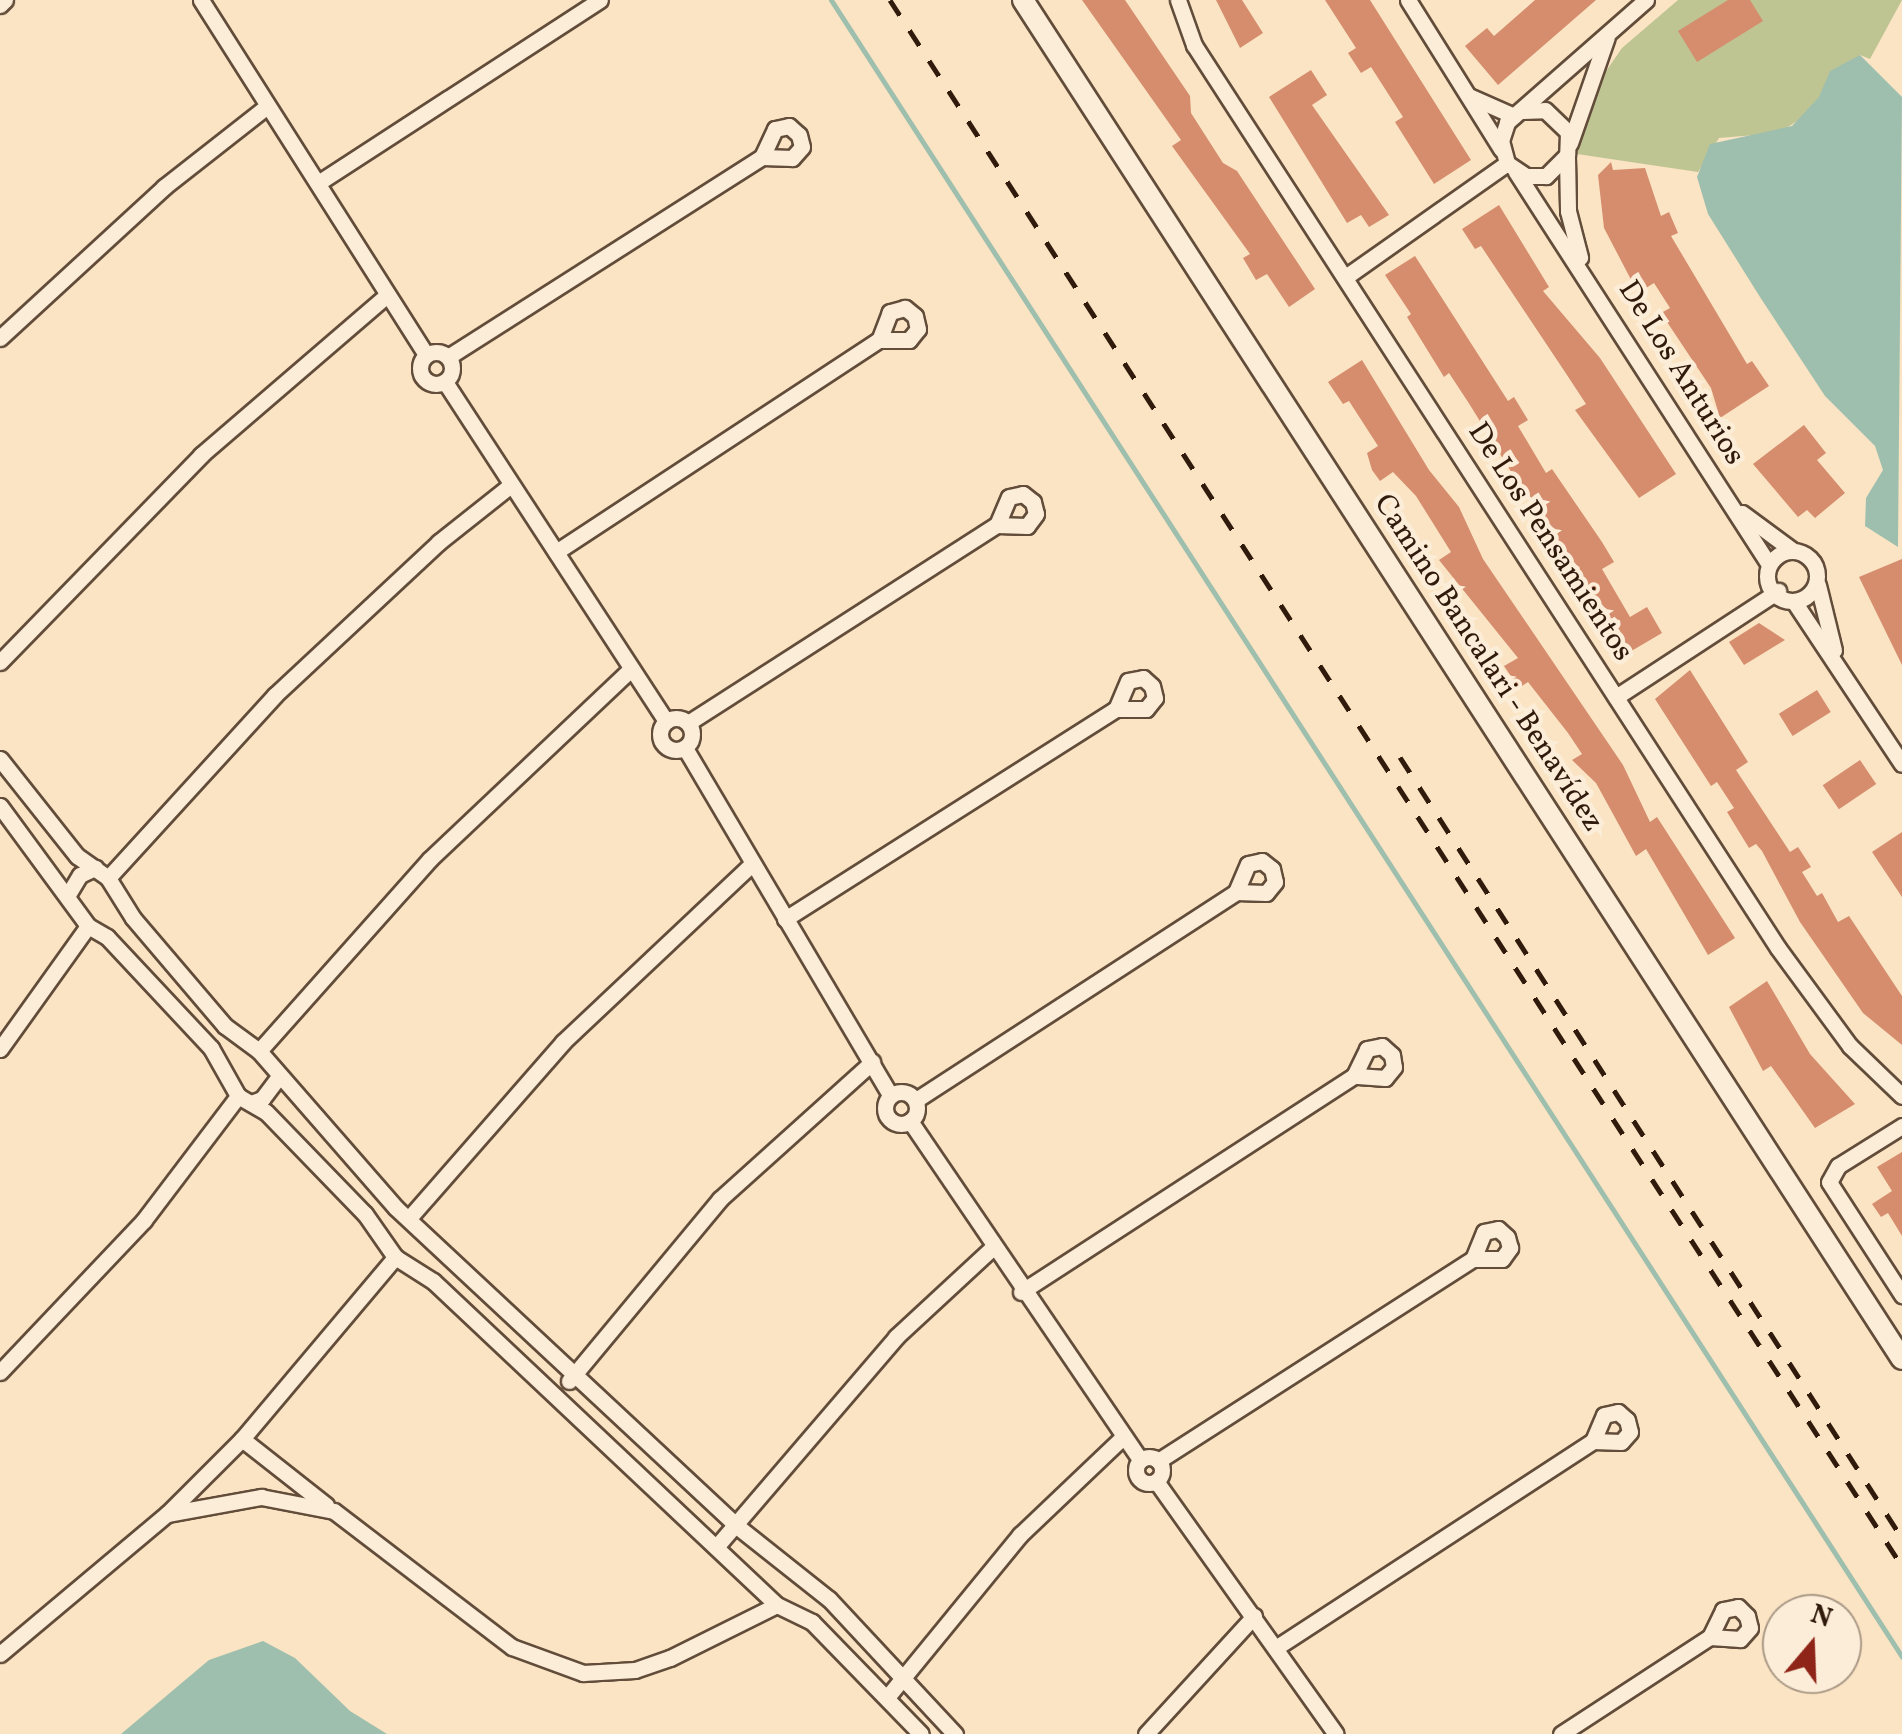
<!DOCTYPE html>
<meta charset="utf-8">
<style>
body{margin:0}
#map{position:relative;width:1902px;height:1734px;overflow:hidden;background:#fae4c3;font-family:Vollkorn,serif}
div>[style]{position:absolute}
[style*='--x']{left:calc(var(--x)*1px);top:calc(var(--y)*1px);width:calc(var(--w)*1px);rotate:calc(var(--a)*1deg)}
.green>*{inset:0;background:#bfc493}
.water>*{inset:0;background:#9fbfae}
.stream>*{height:5px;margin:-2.5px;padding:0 2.5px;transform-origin:2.5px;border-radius:2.5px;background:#9fbfae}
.building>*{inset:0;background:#d58d6e;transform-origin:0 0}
.roads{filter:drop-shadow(2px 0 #624c3a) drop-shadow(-2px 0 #624c3a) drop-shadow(0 2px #624c3a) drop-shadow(0 -2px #624c3a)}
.street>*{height:15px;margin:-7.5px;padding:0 7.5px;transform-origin:7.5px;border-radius:7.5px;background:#fcedd8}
.street>.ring{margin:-7.5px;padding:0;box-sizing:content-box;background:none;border:15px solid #fcedd8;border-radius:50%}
.secondary>*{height:20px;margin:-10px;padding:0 10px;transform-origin:10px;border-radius:10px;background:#fcedd8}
.rail>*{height:5px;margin-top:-2.5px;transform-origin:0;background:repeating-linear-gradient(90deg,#301a0c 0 18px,transparent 0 36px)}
span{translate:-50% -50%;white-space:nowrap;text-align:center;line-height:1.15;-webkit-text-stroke:9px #fcedd8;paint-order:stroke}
.street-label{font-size:30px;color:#301a0c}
.north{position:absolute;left:1762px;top:1594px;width:100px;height:100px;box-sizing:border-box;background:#fcedd8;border:2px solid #aa9986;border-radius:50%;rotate:19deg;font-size:28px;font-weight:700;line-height:40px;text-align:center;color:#301a0c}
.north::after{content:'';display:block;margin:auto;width:35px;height:45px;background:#8f2418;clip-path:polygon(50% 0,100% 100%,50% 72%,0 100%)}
</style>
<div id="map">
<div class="green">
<div style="clip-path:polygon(1678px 0,1902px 0,1870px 59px,1860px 55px,1803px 117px,1779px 133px,1719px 138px,1698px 172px,1577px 154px,1602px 77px,1622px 48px)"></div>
</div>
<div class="water">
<div style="clip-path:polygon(1860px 55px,1902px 97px,1898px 547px,1865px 526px,1866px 498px,1883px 470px,1875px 446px,1825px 396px,1760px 297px,1708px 214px,1697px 177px,1710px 144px,1792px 126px,1819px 97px,1830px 71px)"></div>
<div style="clip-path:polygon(263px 1641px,295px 1658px,350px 1711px,387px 1734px,121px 1734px,209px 1660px)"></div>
</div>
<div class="stream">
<div style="--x:831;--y:0;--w:1973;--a:57.12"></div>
</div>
<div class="building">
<div style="clip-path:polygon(1082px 0,1125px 0,1190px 96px,1191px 113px,1223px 163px,1237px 171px,1315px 289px,1289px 307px,1267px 274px,1256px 280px,1243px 258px,1250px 254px,1172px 146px,1181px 140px)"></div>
<div style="clip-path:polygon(1216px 0,1242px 0,1263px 33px,1240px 48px)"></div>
<div style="clip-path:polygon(1325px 0,1370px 0,1471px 160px,1434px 184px,1395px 122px,1403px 117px,1371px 67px,1361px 73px,1348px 53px,1356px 48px)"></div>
<div style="clip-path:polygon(1535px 0,1596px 0,1498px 85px,1465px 46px,1487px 28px,1494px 36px)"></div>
<div style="clip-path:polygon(1728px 0,1750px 0,1763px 21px,1697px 62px,1678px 31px)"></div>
<div style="clip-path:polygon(1311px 70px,1327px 95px,1312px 105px,1389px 215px,1369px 227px,1361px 215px,1347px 223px,1269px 97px)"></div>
<div style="clip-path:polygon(1611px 162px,1613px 170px,1645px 168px,1661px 216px,1669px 212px,1678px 233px,1671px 236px,1747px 364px,1752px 361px,1769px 386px,1720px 418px,1711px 388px,1661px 313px,1670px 308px,1654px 283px,1638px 293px,1604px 228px,1598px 175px)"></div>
<div style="clip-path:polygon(1499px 205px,1549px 287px,1543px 291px,1600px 358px,1676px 474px,1639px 498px,1575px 410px,1586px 404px,1567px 375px,1481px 246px,1475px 249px,1462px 229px)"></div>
<div style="clip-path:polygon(1415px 256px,1508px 401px,1514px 397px,1528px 420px,1518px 426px,1546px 473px,1552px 469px,1602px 542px,1614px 562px,1602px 569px,1630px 617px,1647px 607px,1662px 633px,1628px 653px,1616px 642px,1470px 405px,1449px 373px,1444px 377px,1407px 317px,1411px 314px,1385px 275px)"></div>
<div style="clip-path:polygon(1362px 360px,1429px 470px,1459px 507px,1483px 559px,1623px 765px,1650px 822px,1657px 817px,1735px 938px,1708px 955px,1646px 849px,1636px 856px,1596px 783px,1572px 760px,1582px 754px,1568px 733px,1528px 682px,1519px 688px,1504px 666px,1518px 658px,1439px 560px,1451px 552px,1416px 496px,1393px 472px,1380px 481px,1372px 470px,1367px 453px,1378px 446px,1349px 401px,1343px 404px,1328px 382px)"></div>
<div style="clip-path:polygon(1804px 425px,1826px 453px,1817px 460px,1845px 493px,1815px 518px,1807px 510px,1798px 517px,1753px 464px)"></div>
<div style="clip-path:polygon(1902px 559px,1902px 665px,1859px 577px)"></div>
<div style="clip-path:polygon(1759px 623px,1785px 640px,1744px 665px,1729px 642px)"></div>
<div style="clip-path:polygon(1690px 670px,1748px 762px,1736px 770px,1790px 852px,1798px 847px,1811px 867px,1802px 872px,1817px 896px,1822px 893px,1838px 922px,1849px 916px,1902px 996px,1902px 1045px,1863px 1013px,1800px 922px,1762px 851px,1756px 844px,1749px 848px,1727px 812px,1734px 808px,1717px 782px,1711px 786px,1655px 699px)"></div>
<div style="left:1817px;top:690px;width:26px;height:45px;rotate:58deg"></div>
<div style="left:1860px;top:760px;width:29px;height:45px;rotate:56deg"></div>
<div style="clip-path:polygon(1902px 832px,1902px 897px,1872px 852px)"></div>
<div style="clip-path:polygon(1767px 981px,1810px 1054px,1855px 1104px,1815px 1128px,1771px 1066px,1763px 1071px,1729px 1007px)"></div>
<div style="clip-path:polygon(1902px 1152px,1902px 1236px,1888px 1213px,1881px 1217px,1872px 1204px,1892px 1191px,1877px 1167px)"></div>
</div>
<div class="roads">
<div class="street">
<div style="--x:201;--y:0;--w:420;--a:57.6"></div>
<div style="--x:1178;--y:0;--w:48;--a:70.4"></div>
<div style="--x:1194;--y:45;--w:1075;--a:57.11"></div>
<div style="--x:1778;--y:948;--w:122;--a:53.7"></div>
<div style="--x:1850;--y:1046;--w:72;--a:43.9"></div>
<div style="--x:1408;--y:0;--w:176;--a:58"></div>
<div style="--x:0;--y:5;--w:7;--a:-45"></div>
<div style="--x:1469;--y:96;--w:49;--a:24"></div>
<div style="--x:1522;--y:111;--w:23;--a:-2"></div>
<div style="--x:1545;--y:110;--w:32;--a:44"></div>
<div style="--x:1568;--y:132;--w:23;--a:92"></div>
<div style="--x:1567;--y:155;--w:30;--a:135"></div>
<div style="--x:1546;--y:176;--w:20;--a:180"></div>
<div style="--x:1526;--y:176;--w:23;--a:-146"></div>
<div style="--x:1507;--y:163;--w:23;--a:-105"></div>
<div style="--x:1501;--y:141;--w:20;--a:-72"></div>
<div style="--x:1507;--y:122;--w:185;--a:-41.3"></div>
<div style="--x:1570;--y:143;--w:112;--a:-70.8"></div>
<div style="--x:1567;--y:157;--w:54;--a:88.9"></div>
<div style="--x:1568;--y:211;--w:48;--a:75.4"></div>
<div style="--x:1516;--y:172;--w:467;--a:57.2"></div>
<div style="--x:318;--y:183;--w:336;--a:-33"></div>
<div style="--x:1347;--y:276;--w:196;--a:-35.2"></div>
<div style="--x:0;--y:338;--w:223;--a:-42.6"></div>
<div style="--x:164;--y:187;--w:130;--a:-38.1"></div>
<div class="ring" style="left:420px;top:352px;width:17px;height:17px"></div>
<div style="--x:448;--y:357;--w:372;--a:-32.5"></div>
<div style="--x:762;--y:157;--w:31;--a:-65"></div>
<div style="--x:775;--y:129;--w:14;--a:-12"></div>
<div style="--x:789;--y:126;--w:13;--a:42"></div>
<div style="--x:799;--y:135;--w:12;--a:76"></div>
<div style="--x:802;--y:147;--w:15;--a:132"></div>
<div style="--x:792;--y:158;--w:30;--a:-178"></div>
<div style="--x:445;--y:382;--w:405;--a:56.9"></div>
<div style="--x:1742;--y:513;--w:62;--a:36.5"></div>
<div class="ring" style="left:1767px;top:551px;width:35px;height:35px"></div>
<div style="--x:556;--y:552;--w:386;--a:-33.3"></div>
<div style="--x:879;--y:340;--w:30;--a:0"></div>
<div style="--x:909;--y:340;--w:14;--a:-51"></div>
<div style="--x:918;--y:329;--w:13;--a:-103"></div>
<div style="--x:915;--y:316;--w:13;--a:-141"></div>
<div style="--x:905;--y:308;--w:16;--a:165"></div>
<div style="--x:890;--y:312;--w:30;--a:111"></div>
<div style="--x:1818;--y:585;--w:67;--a:76.2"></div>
<div style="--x:1795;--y:603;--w:193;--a:56.4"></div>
<div style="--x:0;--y:662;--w:289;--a:-45.8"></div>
<div style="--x:201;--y:455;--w:245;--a:-40.7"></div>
<div style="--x:1616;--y:697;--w:194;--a:-33.2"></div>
<div class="ring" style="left:660px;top:718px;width:17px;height:17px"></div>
<div style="--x:688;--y:723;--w:367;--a:-32.7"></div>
<div style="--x:997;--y:525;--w:30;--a:-67"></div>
<div style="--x:1009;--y:497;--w:14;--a:-12"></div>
<div style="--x:1023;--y:494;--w:13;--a:39"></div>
<div style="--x:1033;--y:502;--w:12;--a:76"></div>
<div style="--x:1036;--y:514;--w:15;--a:127"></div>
<div style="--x:1027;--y:526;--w:30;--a:-178"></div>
<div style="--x:685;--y:748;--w:403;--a:59.4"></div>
<div style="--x:0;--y:759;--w:124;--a:51.6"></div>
<div style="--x:77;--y:856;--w:38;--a:35"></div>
<div style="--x:108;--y:878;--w:47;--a:58"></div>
<div style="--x:133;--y:918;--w:142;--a:49.6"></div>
<div style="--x:225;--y:1026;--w:42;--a:36.3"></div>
<div style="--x:259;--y:1051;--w:208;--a:48.9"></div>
<div style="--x:396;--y:1208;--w:468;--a:43"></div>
<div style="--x:738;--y:1527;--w:116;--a:38.4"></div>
<div style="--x:829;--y:1599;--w:185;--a:47"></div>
<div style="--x:0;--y:806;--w:149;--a:53.7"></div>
<div style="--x:88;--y:926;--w:22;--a:30"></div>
<div style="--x:107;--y:937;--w:152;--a:46.9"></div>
<div style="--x:211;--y:1048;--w:55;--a:60.6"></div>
<div style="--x:238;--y:1096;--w:32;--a:30"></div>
<div style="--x:266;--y:1112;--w:142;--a:45.9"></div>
<div style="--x:365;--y:1214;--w:52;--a:55.1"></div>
<div style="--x:395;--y:1257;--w:45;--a:32.3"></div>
<div style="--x:433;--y:1281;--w:473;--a:43.3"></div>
<div style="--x:777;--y:1605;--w:39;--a:26"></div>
<div style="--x:812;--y:1622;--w:156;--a:45.8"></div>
<div style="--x:108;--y:878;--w:248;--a:-47.6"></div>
<div style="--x:275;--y:695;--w:224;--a:-43"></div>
<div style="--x:439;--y:542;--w:92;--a:-38.4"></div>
<div style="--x:69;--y:893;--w:21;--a:-59"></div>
<div style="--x:80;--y:875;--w:17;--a:-25"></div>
<div style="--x:785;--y:919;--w:392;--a:-32.4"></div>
<div style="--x:1116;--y:709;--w:30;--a:0"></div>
<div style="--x:1146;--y:709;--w:14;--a:-51"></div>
<div style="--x:1155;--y:698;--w:12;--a:-104"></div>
<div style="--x:1152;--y:686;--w:12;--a:-138"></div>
<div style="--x:1143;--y:678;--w:15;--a:169"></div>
<div style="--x:1128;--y:681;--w:30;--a:113"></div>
<div style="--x:0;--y:1049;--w:151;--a:-54.4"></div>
<div style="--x:259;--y:1051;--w:257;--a:-48.3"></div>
<div style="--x:430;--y:859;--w:277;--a:-43.4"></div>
<div class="ring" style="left:885px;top:1092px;width:17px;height:17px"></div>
<div style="--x:916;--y:1100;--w:382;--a:-33"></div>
<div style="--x:1236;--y:892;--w:30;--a:-67"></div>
<div style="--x:1248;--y:864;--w:14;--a:-12"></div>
<div style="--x:1262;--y:861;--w:13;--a:39"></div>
<div style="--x:1272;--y:869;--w:13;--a:77"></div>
<div style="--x:1275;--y:882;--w:14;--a:129"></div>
<div style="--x:1266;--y:893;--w:30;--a:-178"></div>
<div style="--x:251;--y:1103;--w:12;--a:-20"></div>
<div style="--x:262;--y:1099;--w:26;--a:-53"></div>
<div style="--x:910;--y:1121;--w:410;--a:55.8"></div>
<div style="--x:1902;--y:1126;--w:75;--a:148"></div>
<div style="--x:1838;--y:1166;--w:18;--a:119"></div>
<div style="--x:1829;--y:1182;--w:135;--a:57.1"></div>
<div style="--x:410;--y:1217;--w:232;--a:-48.8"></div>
<div style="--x:563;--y:1042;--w:258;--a:-43.3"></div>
<div style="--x:1021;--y:1292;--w:397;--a:-33"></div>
<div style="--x:1354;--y:1076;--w:30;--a:-64"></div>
<div style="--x:1367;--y:1049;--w:15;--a:-11"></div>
<div style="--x:1382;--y:1046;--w:13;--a:42"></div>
<div style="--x:1392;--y:1055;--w:12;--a:81"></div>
<div style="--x:1394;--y:1067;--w:14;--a:129"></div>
<div style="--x:1385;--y:1078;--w:31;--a:-176"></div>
<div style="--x:0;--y:1372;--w:209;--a:-46.5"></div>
<div style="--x:144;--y:1220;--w:156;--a:-52.8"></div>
<div style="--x:569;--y:1381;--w:236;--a:-50.3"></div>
<div style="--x:720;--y:1199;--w:205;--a:-42"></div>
<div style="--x:242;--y:1439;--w:107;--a:38.2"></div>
<div class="ring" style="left:1136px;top:1457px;width:11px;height:11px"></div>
<div style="--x:1158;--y:1461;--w:374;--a:-32.7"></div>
<div style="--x:1473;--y:1259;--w:29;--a:0"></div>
<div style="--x:1502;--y:1259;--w:14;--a:-54"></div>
<div style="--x:1510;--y:1248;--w:11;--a:-105"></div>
<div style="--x:1507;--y:1237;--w:12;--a:-138"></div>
<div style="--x:1498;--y:1229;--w:14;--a:168"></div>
<div style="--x:1484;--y:1232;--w:29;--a:112"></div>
<div style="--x:1156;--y:1481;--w:310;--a:54.6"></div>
<div style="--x:167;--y:1514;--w:96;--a:-10.3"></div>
<div style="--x:261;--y:1497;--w:74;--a:10.9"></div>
<div style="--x:334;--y:1511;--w:224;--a:37.4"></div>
<div style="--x:512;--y:1647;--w:76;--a:20.1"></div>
<div style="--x:583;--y:1673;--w:52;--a:-3.3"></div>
<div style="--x:635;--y:1670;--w:37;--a:-19"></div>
<div style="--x:670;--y:1658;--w:119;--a:-26.4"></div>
<div style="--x:717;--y:1546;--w:275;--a:-49.4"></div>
<div style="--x:896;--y:1337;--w:129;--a:-42.8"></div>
<div style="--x:1277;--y:1647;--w:377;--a:-33.1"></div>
<div style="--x:1593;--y:1441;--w:28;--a:-67"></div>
<div style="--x:1604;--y:1415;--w:14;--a:-12"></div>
<div style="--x:1618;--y:1412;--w:12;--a:42"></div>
<div style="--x:1627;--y:1420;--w:12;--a:76"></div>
<div style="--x:1630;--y:1432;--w:13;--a:132"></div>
<div style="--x:1621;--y:1442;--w:28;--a:-178"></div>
<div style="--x:0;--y:1654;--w:218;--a:-40"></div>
<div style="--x:167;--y:1514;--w:106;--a:-45"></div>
<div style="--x:242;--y:1439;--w:238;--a:-49.9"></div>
<div style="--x:889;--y:1695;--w:207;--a:-50.7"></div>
<div style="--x:1020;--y:1535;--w:141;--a:-43.6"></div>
<div style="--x:1146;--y:1734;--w:160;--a:-47.5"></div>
<div style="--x:1561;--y:1734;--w:178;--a:-33.1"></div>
<div style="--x:1710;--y:1637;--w:30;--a:-64"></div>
<div style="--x:1723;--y:1610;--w:15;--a:-11"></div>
<div style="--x:1738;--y:1607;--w:13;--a:45"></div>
<div style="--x:1747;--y:1616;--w:12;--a:76"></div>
<div style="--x:1750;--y:1628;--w:15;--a:132"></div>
<div style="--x:1740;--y:1639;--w:30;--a:-176"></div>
</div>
<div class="secondary">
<div style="--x:1023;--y:0;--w:1618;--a:57.11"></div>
</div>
</div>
<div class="rail">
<div style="--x:890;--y:0;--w:1865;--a:57.13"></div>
<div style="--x:1400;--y:757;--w:928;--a:57.27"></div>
</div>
<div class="street-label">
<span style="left:1681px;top:373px;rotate:58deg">De Los Anturios</span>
<span style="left:1550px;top:542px;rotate:57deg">De Los Pensamientos</span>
<span style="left:1488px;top:663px;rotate:57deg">Camino Bancalari - Benavídez</span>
</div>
<div class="north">N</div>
</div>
